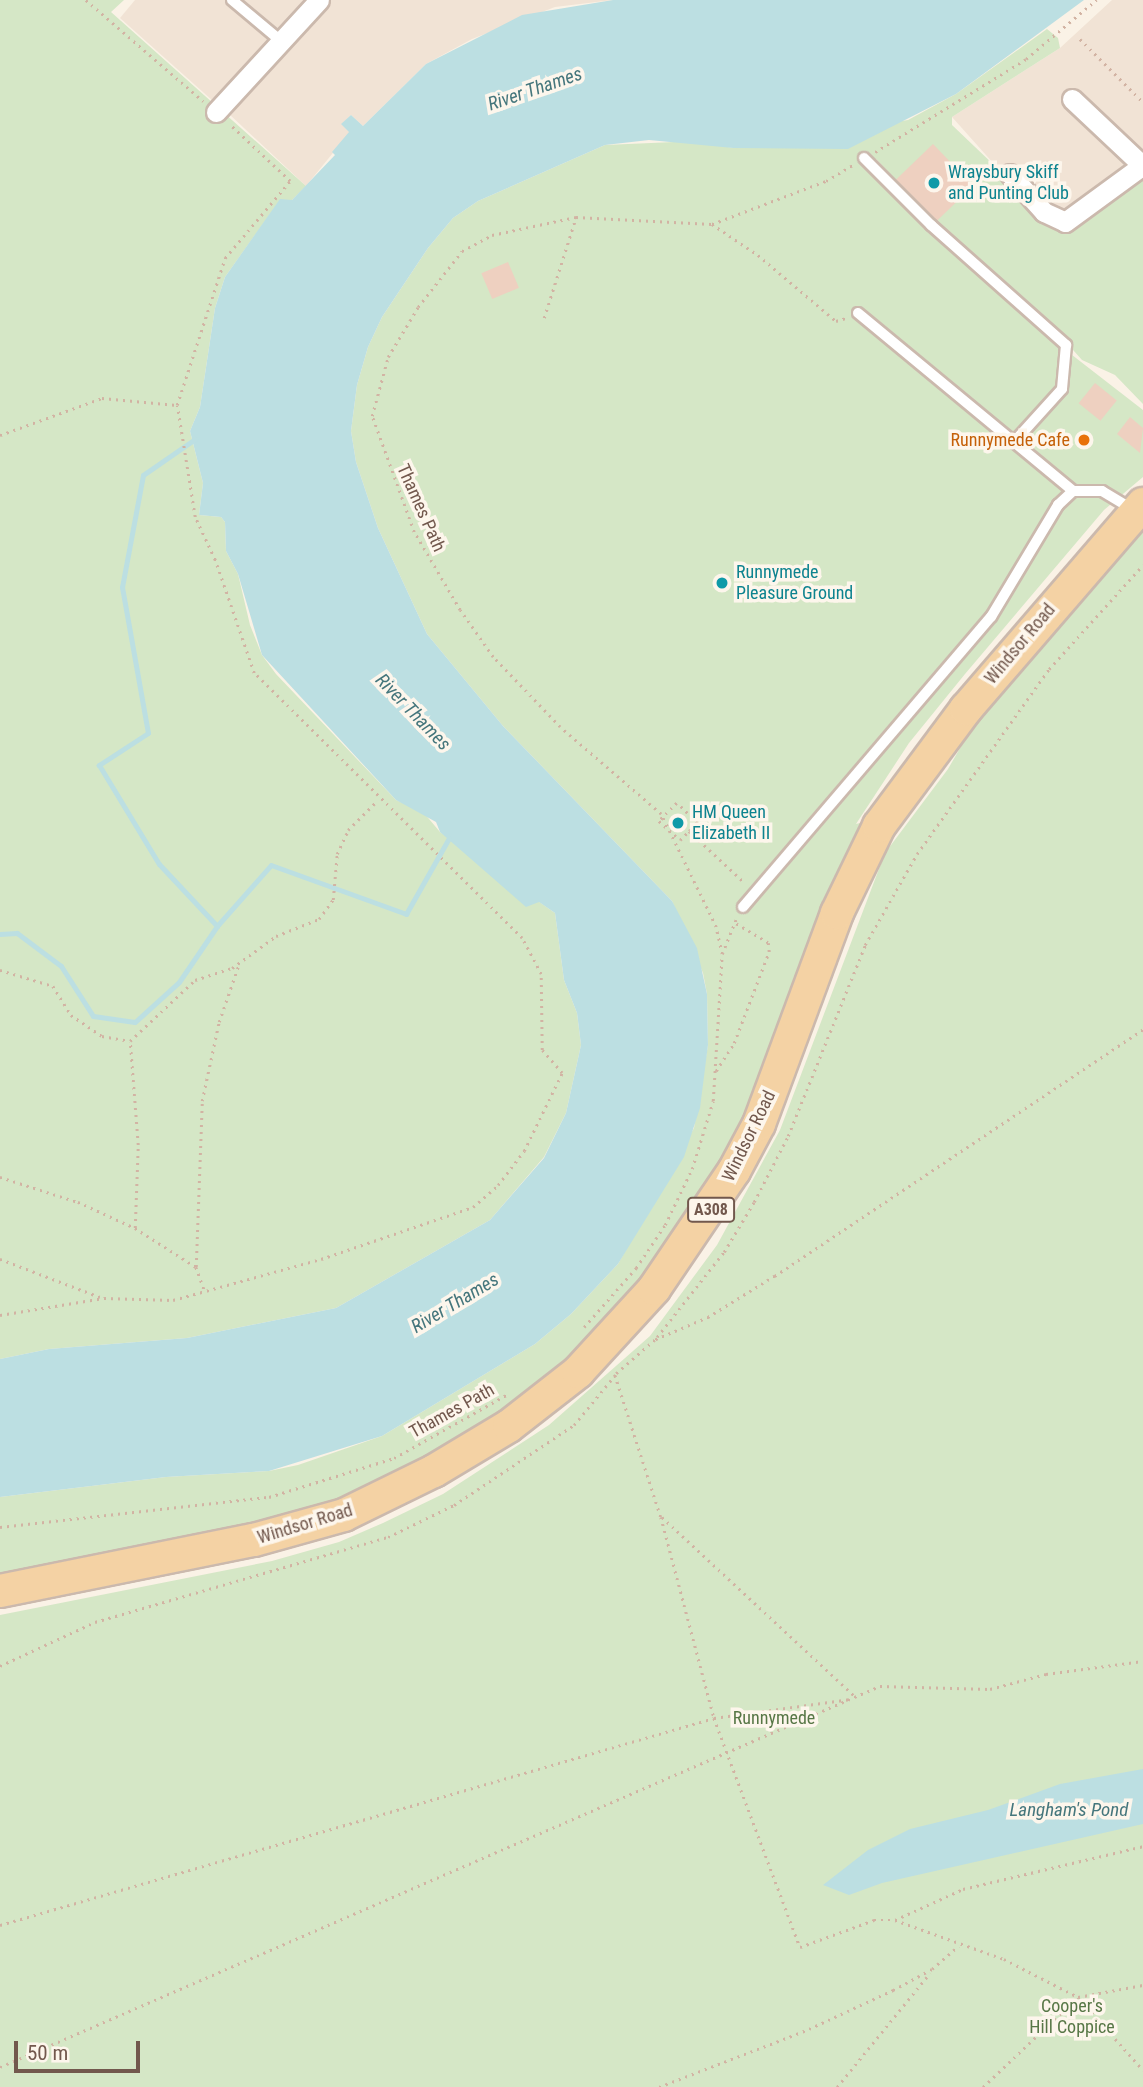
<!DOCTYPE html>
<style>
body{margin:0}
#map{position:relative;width:1143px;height:2087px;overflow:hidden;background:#faf2e6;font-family:"Roboto Condensed",sans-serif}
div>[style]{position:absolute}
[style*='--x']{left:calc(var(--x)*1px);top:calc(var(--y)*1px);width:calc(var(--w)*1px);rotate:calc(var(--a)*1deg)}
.residential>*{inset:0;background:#f1e3d5}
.green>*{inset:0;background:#d5e7c6}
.water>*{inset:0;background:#bcdfe2}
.stream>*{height:5px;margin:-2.5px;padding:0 2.5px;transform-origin:2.5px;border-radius:2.5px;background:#bcdfe2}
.building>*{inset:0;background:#eed0c0;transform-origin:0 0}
.path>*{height:2.5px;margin-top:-1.25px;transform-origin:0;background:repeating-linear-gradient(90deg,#d2b3a3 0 2px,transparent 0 7px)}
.roads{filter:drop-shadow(2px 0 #cbb9ad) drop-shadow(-2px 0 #cbb9ad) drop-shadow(0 2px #cbb9ad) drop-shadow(0 -2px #cbb9ad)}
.service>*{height:10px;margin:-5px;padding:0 5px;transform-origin:5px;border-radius:5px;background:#fff}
.minor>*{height:19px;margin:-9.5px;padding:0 9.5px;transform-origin:9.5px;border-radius:9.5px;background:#fff}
.primary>*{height:32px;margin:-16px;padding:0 16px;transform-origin:16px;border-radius:16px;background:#f4d2a4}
.dots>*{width:19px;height:19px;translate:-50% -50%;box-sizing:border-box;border:4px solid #fdf6ec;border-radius:50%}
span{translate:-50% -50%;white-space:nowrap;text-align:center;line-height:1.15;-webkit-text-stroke:7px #fdf6ec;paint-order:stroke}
.shield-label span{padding:2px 5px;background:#fdf6ec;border:2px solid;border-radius:5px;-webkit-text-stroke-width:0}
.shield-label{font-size:16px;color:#72584d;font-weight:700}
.culture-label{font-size:18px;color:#0d838f}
.left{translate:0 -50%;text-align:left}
.food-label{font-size:18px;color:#c56008}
.right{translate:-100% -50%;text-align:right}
.street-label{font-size:18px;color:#72584d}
.park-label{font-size:18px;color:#577746}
.water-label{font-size:19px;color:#45767c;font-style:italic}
.scale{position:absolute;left:14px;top:2041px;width:126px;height:32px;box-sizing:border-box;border:4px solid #72584d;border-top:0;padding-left:9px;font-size:21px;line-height:24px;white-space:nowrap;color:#72584d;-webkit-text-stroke:5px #fdf6ec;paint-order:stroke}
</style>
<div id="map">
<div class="residential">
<div style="clip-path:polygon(135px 0,306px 0,213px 101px,120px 18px)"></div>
<div style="clip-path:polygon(324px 0,613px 0,555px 7px,472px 39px,426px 64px,363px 126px,351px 115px,342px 124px,350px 132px,306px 186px,228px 113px)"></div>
<div style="clip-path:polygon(1112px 0,1143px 0,1143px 154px,1046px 231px,1018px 289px,994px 164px,952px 117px,1060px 48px)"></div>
</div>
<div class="green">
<div style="clip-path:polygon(0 0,124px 0,111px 12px,306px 186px,292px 200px,280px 200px,225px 277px,215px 308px,200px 407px,190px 431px,203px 483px,199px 515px,221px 517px,225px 522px,226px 551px,238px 574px,250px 625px,262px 655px,276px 674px,396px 800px,424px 813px,440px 832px,555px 913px,564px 980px,577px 1013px,581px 1045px,566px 1113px,544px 1157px,490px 1220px,336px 1308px,187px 1338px,49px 1349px,0 1359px)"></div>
<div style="clip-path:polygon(evenodd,1047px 29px,1058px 38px,1060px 48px,952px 117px,952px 125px,1062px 230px,1079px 227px,1106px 207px,1143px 165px,1143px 404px,1115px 375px,1082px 360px,1057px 332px,1045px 334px,1143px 410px,1143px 477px,1104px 510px,965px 674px,909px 743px,856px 824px,864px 822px,825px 905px,737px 1140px,684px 1233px,603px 1330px,490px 1426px,328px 1509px,0 1583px,0 1497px,166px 1477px,269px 1471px,298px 1465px,382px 1436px,535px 1344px,571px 1314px,618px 1264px,694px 1128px,708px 1045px,707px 994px,703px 973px,672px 901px,503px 726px,427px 634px,378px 528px,356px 462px,351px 431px,357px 385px,368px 347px,382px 317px,428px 248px,453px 218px,478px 201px,605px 145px,697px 141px,733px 148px,908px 120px,956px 94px,1047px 29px,876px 159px,925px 211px,918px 218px,866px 166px,876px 159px)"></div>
<div style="clip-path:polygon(1143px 523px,1143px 2087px,0 2087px,0 1615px,272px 1561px,339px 1542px,383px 1523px,443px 1494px,549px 1425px,650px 1336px,717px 1245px,780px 1130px,885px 853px,948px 769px,993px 691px)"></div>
</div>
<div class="water">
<div style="clip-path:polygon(613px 0,1084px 0,956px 94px,848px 149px,733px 148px,649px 140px,605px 145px,478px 201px,453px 218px,428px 248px,382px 317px,368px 347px,357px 385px,351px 431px,356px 462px,378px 528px,427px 634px,503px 726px,672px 901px,697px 948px,707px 994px,708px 1045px,700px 1108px,684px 1157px,618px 1264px,571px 1314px,535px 1344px,382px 1436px,269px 1471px,166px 1477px,0 1497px,0 1359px,49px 1349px,187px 1338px,336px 1308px,490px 1220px,544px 1158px,566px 1113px,581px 1045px,577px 1013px,564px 980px,555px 913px,539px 902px,526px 907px,440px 832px,436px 822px,396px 800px,262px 655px,238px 574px,226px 551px,225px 522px,221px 517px,199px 515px,203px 483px,190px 431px,200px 407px,215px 308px,225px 277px,280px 199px,292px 200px,335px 155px,332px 152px,349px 132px,341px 124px,351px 115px,363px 126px,426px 64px,522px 15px)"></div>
<div style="clip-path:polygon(1143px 1769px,1143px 1824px,882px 1883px,849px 1895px,823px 1885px,868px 1850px,910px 1829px,988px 1810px,1060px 1784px)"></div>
</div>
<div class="stream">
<div style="--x:195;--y:439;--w:63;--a:145.3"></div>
<div style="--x:143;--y:475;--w:114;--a:100.6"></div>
<div style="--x:122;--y:587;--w:148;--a:79.9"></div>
<div style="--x:148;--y:733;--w:59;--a:146.9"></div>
<div style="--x:99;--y:765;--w:116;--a:58.8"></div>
<div style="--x:159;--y:864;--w:85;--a:46.9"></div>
<div style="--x:0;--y:934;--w:17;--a:-3"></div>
<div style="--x:17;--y:933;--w:55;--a:36.9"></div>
<div style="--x:61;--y:966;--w:59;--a:57.4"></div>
<div style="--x:93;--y:1016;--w:42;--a:8.1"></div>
<div style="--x:135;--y:1022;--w:59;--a:-42.3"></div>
<div style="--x:179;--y:982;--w:68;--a:-55.8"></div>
<div style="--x:217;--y:926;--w:81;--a:-48.5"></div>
<div style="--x:271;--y:865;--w:144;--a:19.9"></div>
<div style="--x:406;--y:914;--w:87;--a:-60.5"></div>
</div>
<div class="building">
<div style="left:933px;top:144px;width:58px;height:52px;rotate:46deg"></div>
<div style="left:508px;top:262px;width:28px;height:29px;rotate:67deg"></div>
<div style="left:1095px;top:383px;width:28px;height:26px;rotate:39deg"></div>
<div style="clip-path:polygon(1130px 417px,1143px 428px,1140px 453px,1117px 434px)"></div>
</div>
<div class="path">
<div style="--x:86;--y:0;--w:155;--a:40.8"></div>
<div style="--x:1080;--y:39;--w:89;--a:45"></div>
<div style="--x:875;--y:152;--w:177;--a:-31.6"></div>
<div style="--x:1026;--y:59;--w:92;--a:-40.1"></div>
<div style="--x:712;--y:224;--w:55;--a:34"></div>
<div style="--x:758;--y:255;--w:102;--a:40.2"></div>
<div style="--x:836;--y:321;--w:10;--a:-17"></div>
<div style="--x:544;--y:318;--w:106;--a:-72.4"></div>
<div style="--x:0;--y:435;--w:109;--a:-19.9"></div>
<div style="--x:102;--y:398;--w:75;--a:5.3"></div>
<div style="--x:689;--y:831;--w:11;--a:-45"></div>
<div style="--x:697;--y:823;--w:28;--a:-135"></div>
<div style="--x:677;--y:803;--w:25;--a:135"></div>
<div style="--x:659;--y:821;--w:28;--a:42"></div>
<div style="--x:680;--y:840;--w:13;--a:-45"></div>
<div style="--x:689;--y:831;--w:76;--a:42.9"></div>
<div style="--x:722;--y:954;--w:28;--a:-103"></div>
<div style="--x:716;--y:927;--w:126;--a:-116"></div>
<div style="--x:661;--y:814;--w:133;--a:-139.3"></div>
<div style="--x:560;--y:727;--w:97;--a:-133.7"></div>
<div style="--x:493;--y:657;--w:57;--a:-125.1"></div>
<div style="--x:460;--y:610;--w:91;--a:-120.5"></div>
<div style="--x:414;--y:532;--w:123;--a:-109.9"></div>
<div style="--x:372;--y:416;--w:61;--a:-74.8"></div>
<div style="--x:388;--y:357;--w:58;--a:-59"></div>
<div style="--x:418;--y:307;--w:71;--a:-51.8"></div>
<div style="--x:462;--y:251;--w:34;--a:-28"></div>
<div style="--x:492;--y:235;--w:86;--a:-12.1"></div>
<div style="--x:576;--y:217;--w:136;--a:2.9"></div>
<div style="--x:712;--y:224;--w:122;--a:-20.7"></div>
<div style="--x:826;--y:181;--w:33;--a:-31"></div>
<div style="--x:0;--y:970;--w:55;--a:16.8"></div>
<div style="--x:53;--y:986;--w:34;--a:58"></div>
<div style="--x:71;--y:1015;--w:37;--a:34"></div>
<div style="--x:102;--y:1036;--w:28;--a:10"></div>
<div style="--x:1143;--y:1030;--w:443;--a:146.2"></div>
<div style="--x:775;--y:1276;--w:78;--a:148.2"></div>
<div style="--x:709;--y:1317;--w:59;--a:156.9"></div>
<div style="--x:655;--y:1340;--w:53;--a:138.8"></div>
<div style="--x:615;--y:1375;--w:149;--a:72.1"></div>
<div style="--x:661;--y:1517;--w:208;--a:75.2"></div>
<div style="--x:714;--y:1718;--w:245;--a:69.4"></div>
<div style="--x:800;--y:1947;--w:79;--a:-20"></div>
<div style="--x:874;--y:1920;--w:21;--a:0"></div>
<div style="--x:895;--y:1920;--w:116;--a:19.7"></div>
<div style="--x:1004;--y:1959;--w:83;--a:27.2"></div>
<div style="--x:1078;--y:1997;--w:98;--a:48.3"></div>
<div style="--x:716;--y:1071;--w:33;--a:-57"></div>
<div style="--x:734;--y:1043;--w:97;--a:-69"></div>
<div style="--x:769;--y:952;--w:9;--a:-96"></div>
<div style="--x:768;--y:943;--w:39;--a:-149"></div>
<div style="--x:0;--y:1177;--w:82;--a:17.8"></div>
<div style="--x:78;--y:1202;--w:63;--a:24.5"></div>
<div style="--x:135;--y:1228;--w:72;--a:32.6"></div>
<div style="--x:196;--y:1267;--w:27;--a:70"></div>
<div style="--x:135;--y:1228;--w:83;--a:-87.9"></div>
<div style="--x:138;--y:1145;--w:104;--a:-94.4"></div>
<div style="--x:130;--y:1041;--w:89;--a:-43.2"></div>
<div style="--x:195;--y:980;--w:39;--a:-18"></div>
<div style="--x:232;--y:968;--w:54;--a:-36"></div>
<div style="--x:276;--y:936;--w:46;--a:-21.6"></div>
<div style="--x:319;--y:919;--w:24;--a:-54"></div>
<div style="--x:333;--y:900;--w:46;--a:-85"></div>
<div style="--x:337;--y:854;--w:26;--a:-65"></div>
<div style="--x:348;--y:830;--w:41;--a:-45"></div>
<div style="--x:0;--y:1259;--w:107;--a:20.8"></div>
<div style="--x:196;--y:1267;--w:166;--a:-87.9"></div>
<div style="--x:202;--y:1101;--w:81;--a:-77.9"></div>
<div style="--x:219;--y:1022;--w:61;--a:-71"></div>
<div style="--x:0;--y:1315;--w:105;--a:-9.3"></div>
<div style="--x:104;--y:1298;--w:69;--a:1.7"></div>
<div style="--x:173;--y:1300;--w:154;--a:-15.5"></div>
<div style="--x:321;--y:1259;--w:161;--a:-18.9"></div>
<div style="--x:473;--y:1207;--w:33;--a:-41"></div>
<div style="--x:498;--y:1185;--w:43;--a:-52.6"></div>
<div style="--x:524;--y:1151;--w:87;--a:-64"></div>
<div style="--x:562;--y:1073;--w:30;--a:-131"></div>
<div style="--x:542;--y:1050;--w:76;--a:-90.8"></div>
<div style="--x:541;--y:974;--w:41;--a:-117.8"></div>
<div style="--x:522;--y:938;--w:377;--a:-135.3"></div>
<div style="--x:254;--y:673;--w:120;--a:-109"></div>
<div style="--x:215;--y:560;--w:47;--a:-114.9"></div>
<div style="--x:195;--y:517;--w:113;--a:-99.1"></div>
<div style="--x:177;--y:405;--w:155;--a:-71.9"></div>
<div style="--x:225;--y:258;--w:101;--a:-49.8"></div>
<div style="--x:290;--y:181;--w:83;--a:-136.9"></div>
<div style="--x:584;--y:1327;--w:79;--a:-48.6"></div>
<div style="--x:636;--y:1268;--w:52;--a:-56"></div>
<div style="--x:665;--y:1225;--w:62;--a:-64.3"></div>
<div style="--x:692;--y:1169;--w:71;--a:-72.8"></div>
<div style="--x:713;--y:1101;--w:147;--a:-86.5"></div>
<div style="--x:722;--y:954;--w:37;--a:-68"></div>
<div style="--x:657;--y:1337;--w:108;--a:-51.8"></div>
<div style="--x:724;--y:1252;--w:58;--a:-59"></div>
<div style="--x:754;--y:1202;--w:74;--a:-62.7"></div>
<div style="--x:788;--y:1136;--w:206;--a:-68"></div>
<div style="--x:865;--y:945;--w:105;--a:-60.3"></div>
<div style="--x:917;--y:854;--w:227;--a:-54.5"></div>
<div style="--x:1049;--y:669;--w:140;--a:-47.9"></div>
<div style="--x:662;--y:1517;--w:266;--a:42.9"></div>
<div style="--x:0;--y:1527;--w:271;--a:-6.4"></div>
<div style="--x:269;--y:1497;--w:131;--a:-17.3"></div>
<div style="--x:394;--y:1458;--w:131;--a:-29.3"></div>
<div style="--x:0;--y:1666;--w:105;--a:-24.9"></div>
<div style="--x:95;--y:1622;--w:305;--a:-16.2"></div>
<div style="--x:388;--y:1537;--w:73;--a:-25.9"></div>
<div style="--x:454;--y:1505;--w:144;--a:-33.7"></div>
<div style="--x:574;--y:1425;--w:65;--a:-50.6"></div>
<div style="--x:895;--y:1920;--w:75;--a:-24.5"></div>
<div style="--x:963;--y:1889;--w:185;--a:-13.4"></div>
<div style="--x:0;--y:1925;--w:743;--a:-16.17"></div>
<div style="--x:714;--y:1718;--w:138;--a:-7.9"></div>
<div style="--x:0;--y:2067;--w:959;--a:-23.41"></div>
<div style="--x:880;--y:1686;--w:110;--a:1.6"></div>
<div style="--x:990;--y:1689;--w:58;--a:-15"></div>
<div style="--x:1046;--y:1674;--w:98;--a:-7.6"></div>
<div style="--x:659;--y:2087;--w:161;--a:-21.1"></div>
<div style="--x:809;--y:2029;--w:93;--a:-24.9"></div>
<div style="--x:893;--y:1990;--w:44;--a:-28.3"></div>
<div style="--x:932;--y:1969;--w:35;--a:-41"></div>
<div style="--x:837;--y:2087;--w:147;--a:-50.8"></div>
<div style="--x:983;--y:2087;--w:131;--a:-43.5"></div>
<div style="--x:1078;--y:1997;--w:66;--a:-10.5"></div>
</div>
<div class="roads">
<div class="service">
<div style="--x:232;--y:0;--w:64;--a:39.9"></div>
<div style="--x:864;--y:158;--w:95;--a:45"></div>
<div style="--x:931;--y:225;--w:181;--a:41.6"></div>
<div style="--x:1066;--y:345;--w:44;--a:95.2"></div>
<div style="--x:1062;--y:389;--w:70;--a:132.1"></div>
<div style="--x:858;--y:313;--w:279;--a:39.6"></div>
<div style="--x:743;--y:907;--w:382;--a:-49.5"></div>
<div style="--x:991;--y:617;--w:131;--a:-59.1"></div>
<div style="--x:1058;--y:505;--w:21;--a:-43"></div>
<div style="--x:1073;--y:491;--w:29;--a:0"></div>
<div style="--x:1102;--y:491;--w:35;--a:31"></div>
</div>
<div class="minor">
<div style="--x:1072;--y:99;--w:96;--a:43.3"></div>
<div style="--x:216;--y:112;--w:152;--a:-47.4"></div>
<div style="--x:1010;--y:174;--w:51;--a:48.2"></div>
<div style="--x:1044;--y:212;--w:23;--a:25"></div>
<div style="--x:1065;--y:222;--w:97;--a:-36.2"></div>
</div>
<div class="primary">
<div style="--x:0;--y:1591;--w:259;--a:-11.4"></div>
<div style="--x:254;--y:1540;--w:93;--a:-15.5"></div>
<div style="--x:344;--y:1515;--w:100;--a:-26.1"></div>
<div style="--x:434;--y:1471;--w:87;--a:-31"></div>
<div style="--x:509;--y:1426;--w:88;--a:-38"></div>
<div style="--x:578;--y:1372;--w:113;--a:-47.5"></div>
<div style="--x:654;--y:1289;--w:143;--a:-55.9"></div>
<div style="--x:734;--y:1171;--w:53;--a:-62"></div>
<div style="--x:759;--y:1124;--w:225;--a:-69.7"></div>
<div style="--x:837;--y:913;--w:97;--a:-64.2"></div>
<div style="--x:879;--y:826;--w:146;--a:-53.4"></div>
<div style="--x:966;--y:709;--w:271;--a:-49.2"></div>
</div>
</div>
<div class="dots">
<div style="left:934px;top:183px;background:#0f9aa8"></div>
<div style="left:1084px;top:440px;background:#e8710a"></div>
<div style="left:722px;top:583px;background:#0f9aa8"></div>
<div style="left:678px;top:823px;background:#0f9aa8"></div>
</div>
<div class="shield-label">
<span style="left:711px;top:1210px">A308</span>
</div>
<div class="culture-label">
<span class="left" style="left:948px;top:183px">Wraysbury Skiff<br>and Punting Club</span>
<span class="left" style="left:736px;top:583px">Runnymede<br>Pleasure Ground</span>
<span class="left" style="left:692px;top:823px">HM Queen<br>Elizabeth II</span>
</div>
<div class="food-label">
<span class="right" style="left:1070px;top:440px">Runnymede Cafe</span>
</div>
<div class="street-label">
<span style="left:421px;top:508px;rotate:66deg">Thames Path</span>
<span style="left:1020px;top:644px;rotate:-50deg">Windsor Road</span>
<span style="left:749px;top:1136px;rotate:-64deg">Windsor Road</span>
<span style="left:452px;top:1411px;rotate:-29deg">Thames Path</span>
<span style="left:305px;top:1524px;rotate:-17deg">Windsor Road</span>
</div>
<div class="park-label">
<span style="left:774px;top:1718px">Runnymede</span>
<span style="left:1072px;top:2017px">Cooper's<br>Hill Coppice</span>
</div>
<div class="water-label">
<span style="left:535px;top:89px;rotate:-19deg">River Thames</span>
<span style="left:413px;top:712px;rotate:46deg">River Thames</span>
<span style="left:455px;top:1303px;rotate:-31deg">River Thames</span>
<span style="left:1069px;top:1810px">Langham's Pond</span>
</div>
<div class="scale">50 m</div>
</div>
